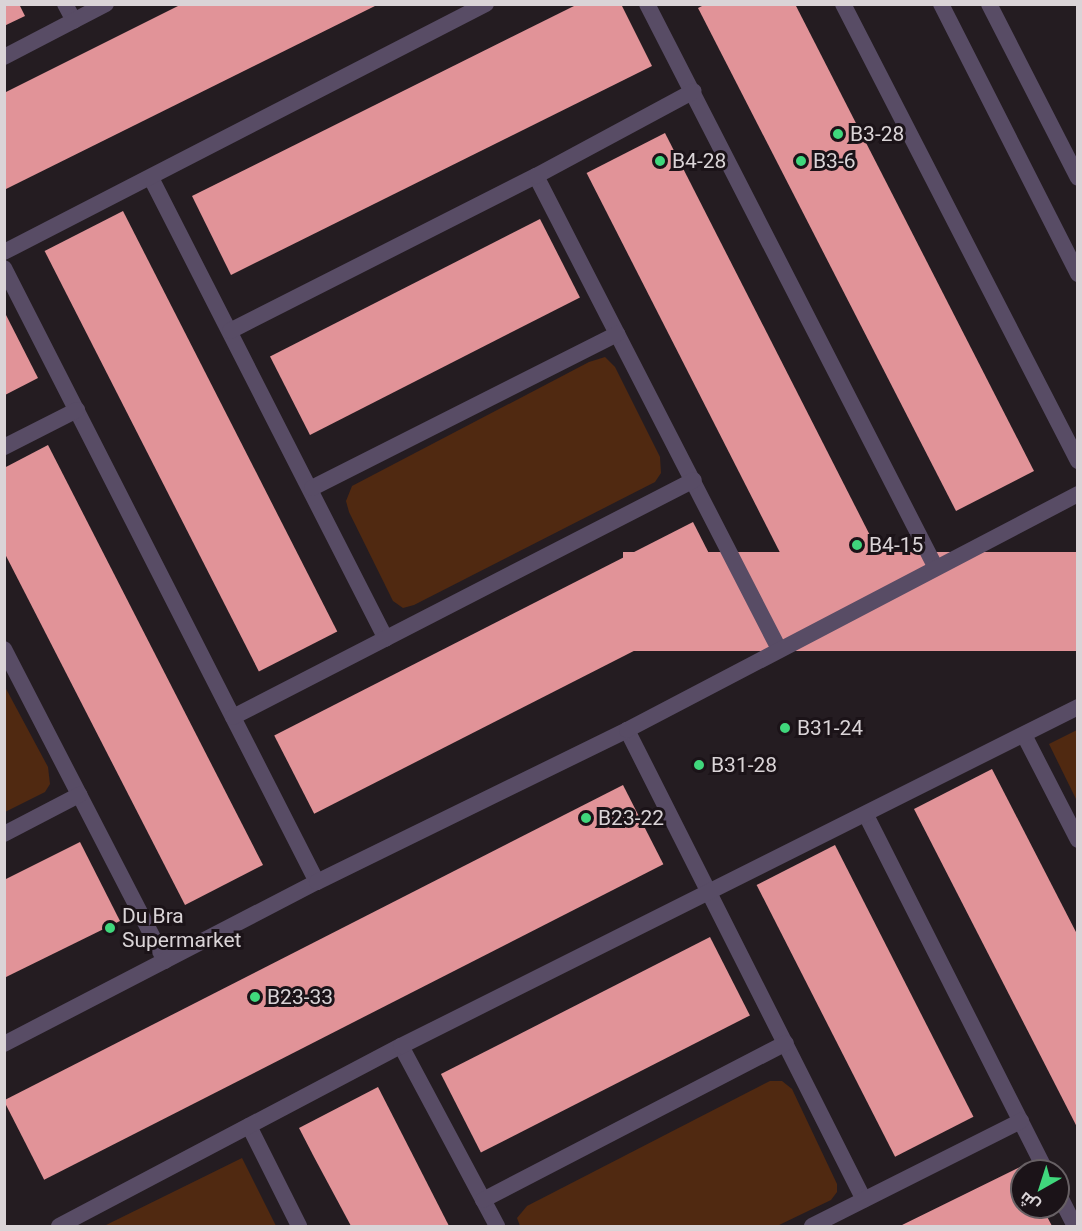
<!DOCTYPE html>
<meta charset="utf-8">
<style>
body{margin:0}
#map{position:relative;width:1082px;height:1231px;overflow:hidden;background:#241c21;font-family:Roboto,Cairo,sans-serif}
div>[style]{position:absolute}
[style*='--x']{left:calc(var(--x)*1px);top:calc(var(--y)*1px);width:calc(var(--w)*1px);rotate:calc(var(--a)*1deg)}
.green>*{inset:0;background:#502911}
.building>*{inset:0;background:#e19398;transform-origin:0 0}
.minor>*{height:16px;margin:-8px;padding:0 8px;transform-origin:8px;border-radius:8px;background:#584c65}
.tertiary>*{height:16px;margin:-8px;padding:0 8px;transform-origin:8px;border-radius:8px;background:#584c65}
.dots>*{width:16px;height:16px;translate:-50% -50%;box-sizing:border-box;border:3px solid #1b1318;border-radius:50%}
span{translate:-50% -50%;white-space:nowrap;text-align:center;line-height:1.15;-webkit-text-stroke:6px #1b1318;paint-order:stroke}
.poi-label{font-size:21px;color:#dad4d7}
.left{translate:0 -50%;text-align:left}
.frame{position:absolute;inset:0;border:6px solid #dad4d7;pointer-events:none}
.north{position:absolute;left:1010px;top:1159px;width:60px;height:60px;box-sizing:border-box;background:#1b1318;border:2px solid #676064;border-radius:50%;rotate:219deg;font-size:16px;font-weight:700;line-height:24px;text-align:center;color:#dad4d7}
.north::after{content:'';display:block;margin:auto;width:21px;height:27px;background:#40d77c;clip-path:polygon(50% 0,100% 100%,50% 72%,0 100%)}
</style>
<div id="map">
<div class="green">
<div style="clip-path:polygon(605px 357px,615px 367px,660px 457px,661px 473px,655px 482px,414px 605px,403px 608px,393px 601px,349px 512px,346px 501px,352px 486px,589px 362px)"></div>
<div style="clip-path:polygon(4px 685px,48px 767px,50px 784px,45px 792px,5px 812px)"></div>
<div style="clip-path:polygon(1077px 730px,1077px 801px,1049px 744px)"></div>
<div style="clip-path:polygon(770px 1081px,782px 1081px,792px 1089px,837px 1184px,837px 1192px,831px 1200px,777px 1226px,520px 1226px,517px 1218px,527px 1206px)"></div>
<div style="clip-path:polygon(242px 1158px,276px 1226px,104px 1226px)"></div>
</div>
<div class="building">
<div style="clip-path:polygon(4px 4px,19px 4px,25px 16px,4px 26px)"></div>
<div style="clip-path:polygon(182px 4px,379px 4px,4px 190px,4px 93px)"></div>
<div style="clip-path:polygon(578px 4px,621px 4px,652px 66px,231px 275px,192px 196px)"></div>
<div style="clip-path:polygon(706px 4px,795px 4px,1034px 471px,956px 511px,698px 8px)"></div>
<div style="left:665px;top:133px;width:473px;height:88px;rotate:63deg"></div>
<div style="left:123px;top:211px;width:472px;height:88px;rotate:63deg"></div>
<div style="left:540px;top:219px;width:88px;height:303px;rotate:63deg"></div>
<div style="clip-path:polygon(5px 313px,38px 378px,5px 395px)"></div>
<div style="clip-path:polygon(48px 445px,263px 865px,185px 905px,4px 552px,4px 468px)"></div>
<div style="left:693px;top:522px;width:88px;height:470px;rotate:63deg"></div>
<div style="left:1077px;top:552px;width:99px;height:454px;rotate:90deg"></div>
<div style="clip-path:polygon(992px 769px,1077px 934px,1077px 1127px,914px 809px)"></div>
<div style="left:623px;top:785px;width:89px;height:695px;rotate:63deg"></div>
<div style="clip-path:polygon(80px 842px,120px 921px,4px 978px,4px 880px)"></div>
<div style="left:835px;top:845px;width:305px;height:88px;rotate:63deg"></div>
<div style="left:710px;top:937px;width:88px;height:302px;rotate:63deg"></div>
<div style="clip-path:polygon(378px 1087px,424px 1177px,449px 1226px,351px 1226px,314px 1157px,299px 1128px)"></div>
<div style="clip-path:polygon(1022px 1166px,1022px 1207px,1042px 1207px,1052px 1226px,900px 1226px)"></div>
</div>
<div class="minor">
<div style="--x:65;--y:4;--w:19;--a:62"></div>
<div style="--x:647;--y:4;--w:631;--a:62.87"></div>
<div style="--x:843;--y:4;--w:514;--a:62.79"></div>
<div style="--x:4;--y:57;--w:115;--a:-27.5"></div>
<div style="--x:536;--y:176;--w:532;--a:62.81"></div>
<div style="--x:151;--y:178;--w:517;--a:62.99"></div>
<div style="--x:4;--y:252;--w:542;--a:-27.23"></div>
<div style="--x:4;--y:268;--w:689;--a:62.99"></div>
<div style="--x:230;--y:331;--w:343;--a:-26.9"></div>
<div style="--x:536;--y:176;--w:179;--a:-28.3"></div>
<div style="--x:4;--y:447;--w:82;--a:-26.9"></div>
<div style="--x:312;--y:488;--w:342;--a:-26.8"></div>
<div style="--x:4;--y:649;--w:351;--a:62.7"></div>
<div style="--x:233;--y:717;--w:518;--a:-27.21"></div>
<div style="--x:627;--y:730;--w:526;--a:63.24"></div>
<div style="--x:1024;--y:735;--w:118;--a:62.8"></div>
<div style="--x:866;--y:815;--w:399;--a:63.2"></div>
<div style="--x:4;--y:834;--w:85;--a:-27.5"></div>
<div style="--x:4;--y:1044;--w:352;--a:-27.4"></div>
<div style="--x:317;--y:882;--w:345;--a:-26.1"></div>
<div style="--x:627;--y:730;--w:509;--a:-27.62"></div>
<div style="--x:401;--y:1046;--w:204;--a:61.9"></div>
<div style="--x:249;--y:1126;--w:112;--a:63.4"></div>
<div style="--x:1058;--y:1193;--w:37;--a:63"></div>
<div style="--x:483;--y:1200;--w:341;--a:-27.4"></div>
<div style="--x:59;--y:1226;--w:386;--a:-27.8"></div>
<div style="--x:401;--y:1046;--w:757;--a:-26.6"></div>
<div style="--x:812;--y:1226;--w:234;--a:-26.7"></div>
</div>
<div class="tertiary">
<div style="--x:941;--y:4;--w:303;--a:63.1"></div>
<div style="--x:989;--y:4;--w:195;--a:62.9"></div>
</div>
<div class="dots">
<div style="left:838px;top:134px;background:#40d77c"></div>
<div style="left:660px;top:161px;background:#40d77c"></div>
<div style="left:801px;top:161px;background:#40d77c"></div>
<div style="left:857px;top:545px;background:#40d77c"></div>
<div style="left:785px;top:728px;background:#40d77c"></div>
<div style="left:699px;top:765px;background:#40d77c"></div>
<div style="left:586px;top:818px;background:#40d77c"></div>
<div style="left:110px;top:928px;background:#40d77c"></div>
<div style="left:255px;top:997px;background:#40d77c"></div>
</div>
<div class="poi-label">
<span class="left" style="left:850px;top:134px">B3-28</span>
<span class="left" style="left:672px;top:161px">B4-28</span>
<span class="left" style="left:813px;top:161px">B3-6</span>
<span class="left" style="left:869px;top:545px">B4-15</span>
<span class="left" style="left:797px;top:728px">B31-24</span>
<span class="left" style="left:711px;top:765px">B31-28</span>
<span class="left" style="left:598px;top:818px">B23-22</span>
<span class="left" style="left:122px;top:928px">Du Bra<br>Supermarket</span>
<span class="left" style="left:267px;top:997px">B23-33</span>
</div>
<div class="frame"></div>
<div class="north">ش</div>
</div>
